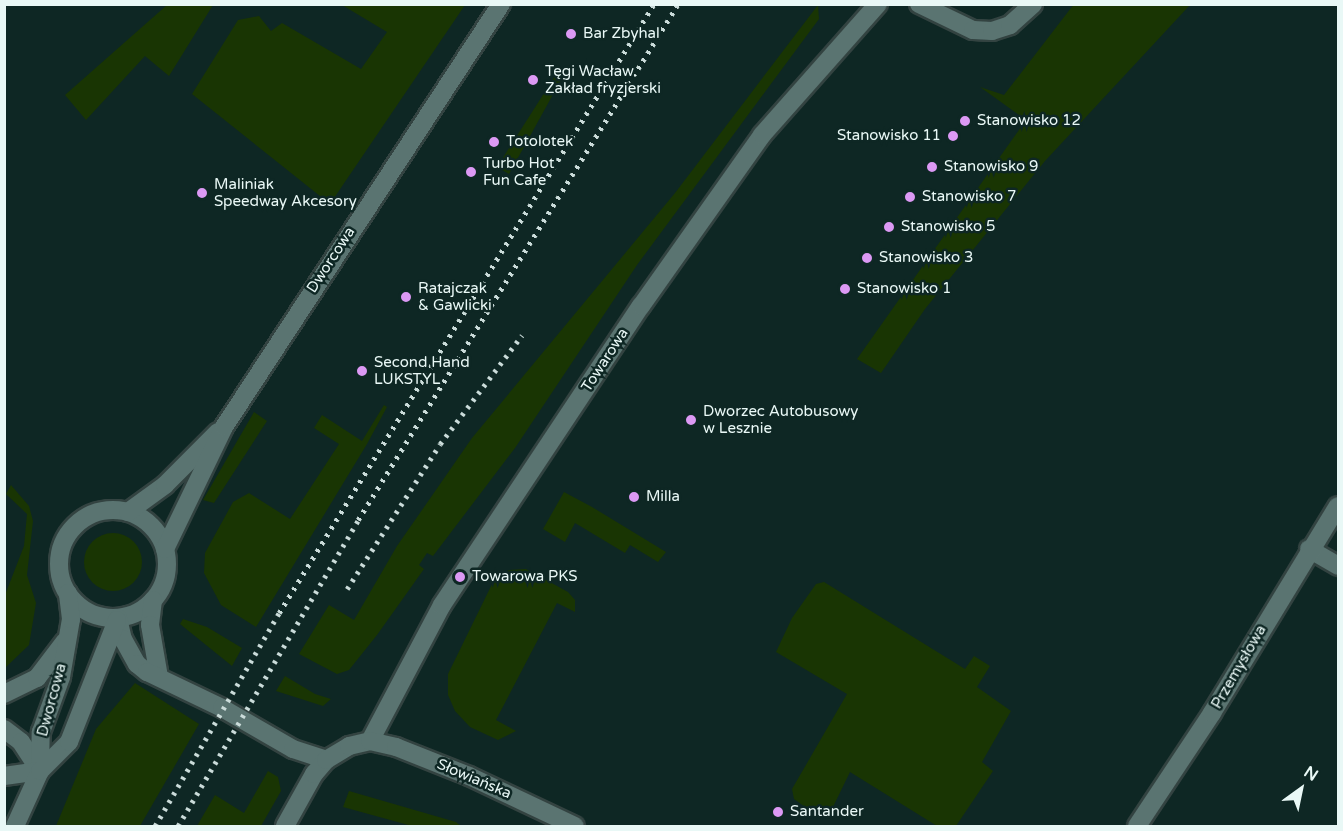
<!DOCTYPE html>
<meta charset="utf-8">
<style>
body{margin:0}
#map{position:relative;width:1343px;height:831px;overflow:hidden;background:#0e2724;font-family:"Varela Round",sans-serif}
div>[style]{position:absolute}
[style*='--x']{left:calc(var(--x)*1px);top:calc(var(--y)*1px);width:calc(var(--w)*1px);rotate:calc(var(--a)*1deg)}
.green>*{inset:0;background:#193503}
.round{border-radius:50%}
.roads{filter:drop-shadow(2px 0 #334341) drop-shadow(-2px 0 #334341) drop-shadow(0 2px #334341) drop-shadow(0 -2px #334341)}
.minor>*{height:18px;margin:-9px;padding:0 9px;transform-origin:9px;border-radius:9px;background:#5a7471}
.minor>.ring{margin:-9px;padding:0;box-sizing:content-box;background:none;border:18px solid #5a7471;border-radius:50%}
.rail>*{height:4.5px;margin-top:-2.25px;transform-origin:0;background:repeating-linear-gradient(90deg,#cbdcda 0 3px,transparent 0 9px)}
.dots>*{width:16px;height:16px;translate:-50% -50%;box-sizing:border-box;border:3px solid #0e2724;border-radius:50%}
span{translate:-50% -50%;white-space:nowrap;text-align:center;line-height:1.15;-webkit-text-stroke:5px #0e2724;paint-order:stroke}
.poi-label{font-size:15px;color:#e9f8f6}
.left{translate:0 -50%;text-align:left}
.right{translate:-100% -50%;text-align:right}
.street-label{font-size:15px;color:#e9f8f6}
.frame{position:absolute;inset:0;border:6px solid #e9f8f6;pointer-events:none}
.north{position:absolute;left:1271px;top:759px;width:60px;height:60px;-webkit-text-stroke:4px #0e2724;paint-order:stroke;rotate:33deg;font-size:16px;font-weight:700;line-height:24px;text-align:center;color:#e9f8f6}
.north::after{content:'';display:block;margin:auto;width:21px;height:27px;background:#e9f8f6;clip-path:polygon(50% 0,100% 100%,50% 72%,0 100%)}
</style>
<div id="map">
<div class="green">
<div style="clip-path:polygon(1074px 4px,1190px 5px,1045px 161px,925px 309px,881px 373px,857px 359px,1026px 120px,980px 87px,1004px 95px)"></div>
<div style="clip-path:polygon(167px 5px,213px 5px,169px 76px,145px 56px,86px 120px,65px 95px)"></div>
<div style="clip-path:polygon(342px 5px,465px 5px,330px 204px,192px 94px,238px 20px,259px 16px,271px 31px,282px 23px,361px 69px,387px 32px)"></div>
<div style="clip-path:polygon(818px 5px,819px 19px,637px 265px,515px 448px,433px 556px,427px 553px,419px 565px,424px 569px,377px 635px,349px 670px,337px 674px,299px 654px,329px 605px,354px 620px,397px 546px,472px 438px,675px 193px)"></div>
<div style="clip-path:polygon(555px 76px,561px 80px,509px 174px,497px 167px)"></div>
<div style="clip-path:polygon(384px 405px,387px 407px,367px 444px,256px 627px,221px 605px,204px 573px,205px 553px,233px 502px,249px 493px,290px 519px,339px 444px,314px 428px,322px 415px,362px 441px)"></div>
<div style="clip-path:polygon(254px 412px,267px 421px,214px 503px,203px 500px)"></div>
<div style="clip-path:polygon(11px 485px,29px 506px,33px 521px,27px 575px,36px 603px,29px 645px,5px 668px,5px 595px,24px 546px,27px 514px,6px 494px)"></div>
<div style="clip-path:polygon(564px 492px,592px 507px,666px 552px,658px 562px,630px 545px,625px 553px,575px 523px,565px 542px,543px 529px)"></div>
<div class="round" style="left:84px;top:533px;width:58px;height:58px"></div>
<div style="clip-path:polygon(526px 569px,568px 592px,575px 600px,575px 612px,557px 603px,496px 720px,516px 731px,498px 740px,470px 727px,455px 711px,448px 695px,448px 674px,494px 580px,509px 570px)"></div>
<div style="clip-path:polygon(824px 582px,965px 669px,974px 656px,990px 666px,977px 687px,1011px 711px,982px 762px,993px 771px,956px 826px,937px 826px,850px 772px,832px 809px,808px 809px,794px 799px,792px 789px,847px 694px,776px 652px,792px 618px,816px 584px)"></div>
<div style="clip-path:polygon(183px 619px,207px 627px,242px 648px,232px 666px,180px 624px)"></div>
<div style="clip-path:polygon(285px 676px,315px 694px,331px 699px,323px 706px,276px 691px)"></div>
<div style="clip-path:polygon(135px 683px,199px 724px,140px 826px,56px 826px,96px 729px)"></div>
<div style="clip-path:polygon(268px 771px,278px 777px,281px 791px,261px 826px,197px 826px,215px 795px,244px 813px)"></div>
<div style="clip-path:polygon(349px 791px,456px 822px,461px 826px,412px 826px,343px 807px)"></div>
</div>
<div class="roads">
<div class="minor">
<div style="--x:919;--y:4;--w:60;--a:25.7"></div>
<div style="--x:973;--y:30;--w:19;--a:3"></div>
<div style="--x:992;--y:31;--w:19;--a:-18"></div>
<div style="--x:1010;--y:25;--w:31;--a:-42"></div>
<div class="ring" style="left:59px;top:510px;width:90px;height:90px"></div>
<div style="--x:128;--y:512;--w:46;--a:-36.1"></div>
<div style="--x:165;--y:485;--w:75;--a:-45"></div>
<div style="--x:165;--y:549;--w:136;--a:-64.2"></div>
<div style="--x:224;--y:427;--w:506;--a:-56.78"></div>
<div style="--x:1309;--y:549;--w:34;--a:30"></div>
<div style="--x:153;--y:600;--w:25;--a:97"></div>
<div style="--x:150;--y:625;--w:53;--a:80.2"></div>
<div style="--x:118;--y:618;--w:22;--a:77"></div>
<div style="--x:123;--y:639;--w:29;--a:61"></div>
<div style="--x:137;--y:664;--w:13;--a:39"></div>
<div style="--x:147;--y:672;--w:83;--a:25.6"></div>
<div style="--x:222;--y:708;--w:82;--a:30"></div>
<div style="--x:293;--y:749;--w:35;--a:18"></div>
<div style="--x:4;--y:694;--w:37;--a:-26"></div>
<div style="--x:37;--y:678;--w:46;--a:-52.9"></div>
<div style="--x:4;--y:729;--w:21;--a:37"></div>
<div style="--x:21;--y:742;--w:35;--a:57"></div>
<div style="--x:370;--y:741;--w:154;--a:-62.1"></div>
<div style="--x:442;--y:605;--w:359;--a:-56.4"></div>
<div style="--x:641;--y:306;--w:209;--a:-54.7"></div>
<div style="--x:762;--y:135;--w:175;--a:-48.5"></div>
<div style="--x:40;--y:771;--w:39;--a:-89"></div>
<div style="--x:41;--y:732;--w:59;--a:-70"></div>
<div style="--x:61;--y:677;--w:59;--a:-80.2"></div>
<div style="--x:71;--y:619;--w:26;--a:-97"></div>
<div style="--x:4;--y:776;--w:36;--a:-8"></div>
<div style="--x:15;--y:826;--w:60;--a:-65.6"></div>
<div style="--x:40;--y:771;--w:41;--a:-45"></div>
<div style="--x:69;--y:742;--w:131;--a:-68.5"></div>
<div style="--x:285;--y:826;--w:60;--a:-60.9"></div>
<div style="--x:314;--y:774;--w:18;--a:-49"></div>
<div style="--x:326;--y:760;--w:27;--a:-31"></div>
<div style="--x:349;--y:746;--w:22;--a:-13"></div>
<div style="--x:370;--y:741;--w:27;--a:13"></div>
<div style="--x:396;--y:747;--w:79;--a:21.7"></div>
<div style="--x:469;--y:776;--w:117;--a:25.3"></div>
<div style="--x:1137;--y:826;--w:136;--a:-56.4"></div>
<div style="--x:1212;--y:713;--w:242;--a:-58.7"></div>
</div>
</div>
<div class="rail">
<div style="--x:347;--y:589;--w:172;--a:-57.3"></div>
<div style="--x:440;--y:444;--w:136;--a:-53"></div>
<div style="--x:155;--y:826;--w:246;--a:-59.8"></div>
<div style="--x:279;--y:613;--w:715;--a:-58.38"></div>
<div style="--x:178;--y:826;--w:355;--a:-59.5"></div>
<div style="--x:358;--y:520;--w:607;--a:-58.19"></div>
</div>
<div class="dots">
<div style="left:571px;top:34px;background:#dc99f4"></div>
<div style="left:533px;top:80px;background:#dc99f4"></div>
<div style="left:965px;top:121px;background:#dc99f4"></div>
<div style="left:953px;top:136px;background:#dc99f4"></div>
<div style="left:494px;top:142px;background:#dc99f4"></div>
<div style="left:932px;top:167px;background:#dc99f4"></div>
<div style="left:471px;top:172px;background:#dc99f4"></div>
<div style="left:202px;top:193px;background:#dc99f4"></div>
<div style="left:910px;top:197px;background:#dc99f4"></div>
<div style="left:889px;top:227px;background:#dc99f4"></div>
<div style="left:867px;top:258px;background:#dc99f4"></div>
<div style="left:845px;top:289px;background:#dc99f4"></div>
<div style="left:406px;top:297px;background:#dc99f4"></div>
<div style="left:362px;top:371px;background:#dc99f4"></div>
<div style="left:691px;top:420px;background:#dc99f4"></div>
<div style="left:634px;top:497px;background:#dc99f4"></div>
<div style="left:460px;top:577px;background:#dc99f4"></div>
<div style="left:778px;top:812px;background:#dc99f4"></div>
</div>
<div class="poi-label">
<span class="left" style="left:583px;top:34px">Bar Zbyhal</span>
<span class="left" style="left:545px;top:80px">Tęgi Wacław.<br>Zakład fryzjerski</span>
<span class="left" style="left:977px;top:121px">Stanowisko 12</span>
<span class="right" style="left:941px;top:136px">Stanowisko 11</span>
<span class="left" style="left:506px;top:142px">Totolotek</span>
<span class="left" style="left:483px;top:172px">Turbo Hot<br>Fun Cafe</span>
<span class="left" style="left:944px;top:167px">Stanowisko 9</span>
<span class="left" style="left:214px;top:193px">Maliniak<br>Speedway Akcesory</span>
<span class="left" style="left:922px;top:197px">Stanowisko 7</span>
<span class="left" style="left:901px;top:227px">Stanowisko 5</span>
<span class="left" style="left:879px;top:258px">Stanowisko 3</span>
<span class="left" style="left:418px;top:297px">Ratajczak<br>&amp; Gawlicki</span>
<span class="left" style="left:857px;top:289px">Stanowisko 1</span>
<span class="left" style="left:374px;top:371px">Second Hand<br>LUKSTYL</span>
<span class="left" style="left:703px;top:420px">Dworzec Autobusowy<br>w Lesznie</span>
<span class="left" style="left:646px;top:497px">Milla</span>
<span class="left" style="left:472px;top:577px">Towarowa PKS</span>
<span class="left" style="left:790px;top:812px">Santander</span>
</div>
<div class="street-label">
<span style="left:331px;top:260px;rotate:-57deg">Dworcowa</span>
<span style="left:605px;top:360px;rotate:-57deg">Towarowa</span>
<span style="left:1239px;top:667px;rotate:-60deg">Przemysłowa</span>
<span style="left:52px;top:700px;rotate:-75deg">Dworcowa</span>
<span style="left:474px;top:779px;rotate:23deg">Słowiańska</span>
</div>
<div class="frame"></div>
<div class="north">N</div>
</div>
